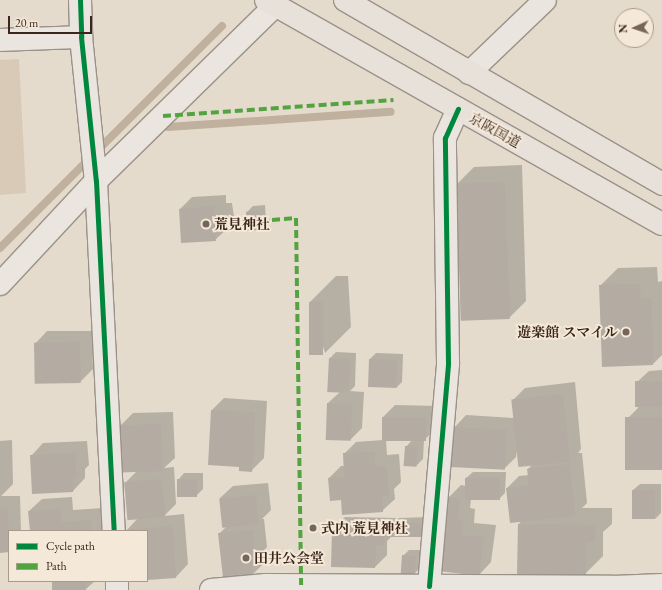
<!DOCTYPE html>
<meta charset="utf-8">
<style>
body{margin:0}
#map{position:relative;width:662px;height:590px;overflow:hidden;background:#e4dbcd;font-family:"EB Garamond","Noto Serif JP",serif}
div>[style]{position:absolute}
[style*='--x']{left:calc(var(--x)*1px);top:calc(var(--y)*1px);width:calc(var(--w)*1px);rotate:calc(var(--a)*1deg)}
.green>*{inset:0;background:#d9cab8}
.shadow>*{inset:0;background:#0003}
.stream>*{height:8px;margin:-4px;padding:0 4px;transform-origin:4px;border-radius:4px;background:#c0b09e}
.building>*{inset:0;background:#b4aca2;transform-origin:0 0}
.path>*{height:2.5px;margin-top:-1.25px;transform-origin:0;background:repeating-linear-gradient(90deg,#aba59e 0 1px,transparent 0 3px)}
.roads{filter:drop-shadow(1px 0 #9a9289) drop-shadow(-1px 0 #9a9289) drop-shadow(0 1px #9a9289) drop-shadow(0 -1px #9a9289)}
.minor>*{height:22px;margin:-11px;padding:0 11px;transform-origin:11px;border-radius:11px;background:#eae5de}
.highway>*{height:22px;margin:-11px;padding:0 11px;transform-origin:11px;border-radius:11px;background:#e7e1d9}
.quiet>*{height:4px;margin-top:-2px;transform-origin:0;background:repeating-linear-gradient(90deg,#54a341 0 8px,transparent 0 12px)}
.cycleway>*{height:5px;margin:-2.5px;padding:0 2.5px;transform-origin:2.5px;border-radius:2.5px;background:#00873e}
.dots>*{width:11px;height:11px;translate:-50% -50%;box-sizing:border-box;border:2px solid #f4e8d8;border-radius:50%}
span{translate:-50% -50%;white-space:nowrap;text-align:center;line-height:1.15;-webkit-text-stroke:4px #f4e8d8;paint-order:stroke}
.street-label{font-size:14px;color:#3b261c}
.poi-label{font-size:14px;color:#3b261c;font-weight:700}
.left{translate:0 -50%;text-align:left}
.right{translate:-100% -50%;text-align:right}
.legend{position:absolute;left:8px;top:530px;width:140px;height:52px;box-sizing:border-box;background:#f4e8d8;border:1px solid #aa9a8d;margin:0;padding:5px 7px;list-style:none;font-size:12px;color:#3b261c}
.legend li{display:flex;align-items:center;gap:8px;height:20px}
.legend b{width:20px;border:1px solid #aa9a8d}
.north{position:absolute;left:614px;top:8px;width:40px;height:40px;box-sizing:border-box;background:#f4e8d8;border:1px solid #aa9a8d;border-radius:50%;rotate:267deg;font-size:11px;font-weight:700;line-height:16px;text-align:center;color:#3b261c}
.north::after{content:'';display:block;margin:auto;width:14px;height:18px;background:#76655a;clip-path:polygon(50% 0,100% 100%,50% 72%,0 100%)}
.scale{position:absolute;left:8px;top:16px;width:84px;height:18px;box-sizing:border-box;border:2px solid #3b261c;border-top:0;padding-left:5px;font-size:12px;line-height:14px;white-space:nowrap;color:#3b261c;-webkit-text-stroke:3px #f4e8d8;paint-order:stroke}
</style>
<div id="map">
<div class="green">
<div style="clip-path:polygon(19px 59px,26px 193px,0 195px,0 60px)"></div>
</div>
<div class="shadow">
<div style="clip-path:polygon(522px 165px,526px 301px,509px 318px,457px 184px,474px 167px)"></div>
<div style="clip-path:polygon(226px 195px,226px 203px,232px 203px,234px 217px,227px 223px,228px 228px,215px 240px,180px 209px,192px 197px)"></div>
<div style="clip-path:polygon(265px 205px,266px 223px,260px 229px,247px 212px,253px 206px)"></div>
<div style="clip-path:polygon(657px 267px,658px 282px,662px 281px,662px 355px,653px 364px,600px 286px,618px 268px)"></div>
<div style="clip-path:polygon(336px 276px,348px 276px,351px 327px,325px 353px,310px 302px)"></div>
<div style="clip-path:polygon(47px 331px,92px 331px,93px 369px,80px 382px,35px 344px)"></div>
<div style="clip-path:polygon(336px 352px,356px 353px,355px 386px,350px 391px,364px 392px,362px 428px,350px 440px,328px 403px,340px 392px,330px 358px)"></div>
<div style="clip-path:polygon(376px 353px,403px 354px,402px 382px,396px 388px,370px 359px)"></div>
<div style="clip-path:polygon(662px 370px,662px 469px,626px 420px,638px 408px,636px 383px,649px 371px)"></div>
<div style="clip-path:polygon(575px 382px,581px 449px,578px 453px,582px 453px,587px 503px,582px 508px,612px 508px,612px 524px,603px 532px,603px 556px,585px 574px,519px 524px,522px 520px,507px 488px,519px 476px,529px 475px,528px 469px,532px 465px,517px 450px,516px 457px,504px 469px,454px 428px,466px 415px,514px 418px,513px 400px,525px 388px)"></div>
<div style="clip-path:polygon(224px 398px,267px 401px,264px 458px,251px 471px,240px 466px,212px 410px)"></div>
<div style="clip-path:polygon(395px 405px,438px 406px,437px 428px,424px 440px,423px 459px,417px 465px,405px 465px,406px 447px,412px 440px,386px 440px,387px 455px,399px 454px,401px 482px,394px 489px,395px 499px,382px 511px,342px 499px,329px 478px,341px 466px,344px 466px,344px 454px,356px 442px,383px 440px,383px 417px)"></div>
<div style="clip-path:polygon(173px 412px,175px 458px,164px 468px,174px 467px,176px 504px,164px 516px,184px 514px,188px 564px,176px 577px,147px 579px,147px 531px,126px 531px,138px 518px,125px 483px,137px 471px,121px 425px,133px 413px)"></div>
<div style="clip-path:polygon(12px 440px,13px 484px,1px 496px,20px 496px,21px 531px,9px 531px,9px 551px,0 552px,0 441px)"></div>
<div style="clip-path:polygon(87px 441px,89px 465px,85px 469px,85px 478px,73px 491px,31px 456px,43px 443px)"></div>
<div style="clip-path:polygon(473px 472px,506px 472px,505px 493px,499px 499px,471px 499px,470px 508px,475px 509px,474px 523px,496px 525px,491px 562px,479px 575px,440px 570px,449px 497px,461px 485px,466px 486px,466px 478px)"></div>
<div style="clip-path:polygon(184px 473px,203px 473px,203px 489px,197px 495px,178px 480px)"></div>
<div style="clip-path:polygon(268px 483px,271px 510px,262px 519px,264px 519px,267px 547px,264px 551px,265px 562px,253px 574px,224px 577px,219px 534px,228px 525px,220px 498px,233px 486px)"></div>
<div style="clip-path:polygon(640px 484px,661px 484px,661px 513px,655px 519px,633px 490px)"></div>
<div style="clip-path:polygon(72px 497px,73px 510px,103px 508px,104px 531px,31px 531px,29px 511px,42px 499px)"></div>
<div style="clip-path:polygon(345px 517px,396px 518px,396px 520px,399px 518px,430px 517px,430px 530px,393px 535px,387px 541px,387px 555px,375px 567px,333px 529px)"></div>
<div style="clip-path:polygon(409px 550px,421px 550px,421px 567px,415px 573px,403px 556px)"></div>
<div style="clip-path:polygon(53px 581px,95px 581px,86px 589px,74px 590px,54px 590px)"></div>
</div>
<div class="stream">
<div style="--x:168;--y:127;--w:223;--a:-3.9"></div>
<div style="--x:0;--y:248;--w:314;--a:-45"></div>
</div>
<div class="building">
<div style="left:505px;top:182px;width:137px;height:49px;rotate:88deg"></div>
<div style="clip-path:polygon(214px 206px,214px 215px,220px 215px,222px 230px,215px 231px,216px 241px,181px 243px,179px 209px)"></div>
<div style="left:259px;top:211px;width:19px;height:13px;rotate:87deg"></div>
<div style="clip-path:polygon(640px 284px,641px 298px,652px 298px,653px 365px,602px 367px,599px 285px)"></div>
<div style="left:309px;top:302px;width:14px;height:53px"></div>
<div style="left:80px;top:342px;width:41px;height:46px;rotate:89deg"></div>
<div style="left:329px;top:358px;width:21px;height:34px;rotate:3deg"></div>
<div style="left:369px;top:359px;width:28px;height:28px;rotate:2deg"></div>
<div style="left:662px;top:381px;width:26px;height:27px;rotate:90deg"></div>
<div style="left:563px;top:394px;width:68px;height:52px;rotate:84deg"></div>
<div style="left:327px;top:403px;width:25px;height:37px;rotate:2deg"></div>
<div style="clip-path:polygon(211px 410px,255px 412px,252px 472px,239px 471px,239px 467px,208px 465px)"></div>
<div style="left:382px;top:417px;width:44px;height:24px"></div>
<div style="left:662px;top:417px;width:53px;height:37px;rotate:90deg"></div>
<div style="left:161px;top:424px;width:47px;height:41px;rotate:88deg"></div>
<div style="left:453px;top:427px;width:54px;height:40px;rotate:3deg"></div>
<div style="left:405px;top:446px;width:13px;height:20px;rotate:4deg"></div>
<div style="clip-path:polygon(375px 452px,375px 466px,387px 466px,389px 496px,382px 496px,383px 512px,342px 515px,341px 500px,330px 501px,328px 478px,344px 477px,343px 453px)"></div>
<div style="clip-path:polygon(75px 453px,77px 478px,73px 478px,73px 492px,32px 494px,30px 455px)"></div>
<div style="clip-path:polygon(570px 464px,575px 516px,510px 523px,506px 488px,529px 485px,527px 469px)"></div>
<div style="left:465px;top:478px;width:35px;height:22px"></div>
<div style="left:162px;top:479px;width:38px;height:38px;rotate:85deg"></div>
<div style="left:177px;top:479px;width:20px;height:18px"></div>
<div style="left:632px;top:490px;width:23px;height:29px"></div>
<div style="left:256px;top:495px;width:29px;height:37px;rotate:84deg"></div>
<div style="clip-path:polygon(448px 497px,460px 498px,458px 520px,463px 521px,462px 535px,484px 537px,479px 576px,439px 571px)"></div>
<div style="clip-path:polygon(8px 507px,9px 552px,0 553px,0 508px)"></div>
<div style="clip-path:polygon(60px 509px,61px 522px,91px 520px,91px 531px,30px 531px,28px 511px)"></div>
<div style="left:424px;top:523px;width:14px;height:33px;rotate:90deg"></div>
<div style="clip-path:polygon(518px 524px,595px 525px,595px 542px,586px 542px,586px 575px,517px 574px)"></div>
<div style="clip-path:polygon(172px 526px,176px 578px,147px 580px,147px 531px,124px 530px)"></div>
<div style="clip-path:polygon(332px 529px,385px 530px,384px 545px,376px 545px,375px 568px,331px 567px)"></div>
<div style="clip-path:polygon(253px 530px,255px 560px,252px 561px,253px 575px,223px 578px,218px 533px)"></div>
<div style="left:402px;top:555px;width:14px;height:19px;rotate:4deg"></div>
<div style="left:52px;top:581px;width:34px;height:9px"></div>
</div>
<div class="path">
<div style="--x:263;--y:220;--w:9;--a:0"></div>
<div style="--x:221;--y:223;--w:10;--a:-6"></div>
</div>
<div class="roads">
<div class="minor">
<div style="--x:80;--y:0;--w:37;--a:88"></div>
<div style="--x:81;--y:37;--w:145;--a:84.1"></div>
<div style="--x:96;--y:181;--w:350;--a:87.1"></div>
<div style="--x:0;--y:40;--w:81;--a:-2.1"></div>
<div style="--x:469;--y:73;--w:105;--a:-43.8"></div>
<div style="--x:0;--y:284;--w:141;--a:-47"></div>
<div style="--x:96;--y:181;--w:252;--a:-44.4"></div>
<div style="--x:117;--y:581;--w:9;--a:90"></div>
<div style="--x:429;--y:586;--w:224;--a:-85.1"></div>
<div style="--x:448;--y:363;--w:225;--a:-90.8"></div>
<div style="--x:445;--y:138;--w:32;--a:-66"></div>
<div style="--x:211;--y:590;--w:55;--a:-5.2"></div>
<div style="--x:266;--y:585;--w:347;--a:0.3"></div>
<div style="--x:613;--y:587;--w:49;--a:-2.3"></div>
</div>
<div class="highway">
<div style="--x:266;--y:0;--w:455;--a:29.5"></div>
<div style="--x:345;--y:0;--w:367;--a:30.1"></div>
</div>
</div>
<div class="quiet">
<div style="--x:163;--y:116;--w:231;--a:-4"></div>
<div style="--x:272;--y:220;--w:24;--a:-5"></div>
<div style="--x:296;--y:218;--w:367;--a:89.2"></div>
<div style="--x:231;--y:222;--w:32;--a:-4"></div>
</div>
<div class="cycleway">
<div style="--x:80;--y:0;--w:37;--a:88"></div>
<div style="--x:81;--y:37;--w:145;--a:84.1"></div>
<div style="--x:96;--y:181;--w:350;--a:87.1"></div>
<div style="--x:429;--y:586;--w:224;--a:-85.1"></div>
<div style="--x:448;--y:363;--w:225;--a:-90.8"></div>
<div style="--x:445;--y:138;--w:32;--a:-66"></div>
</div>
<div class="dots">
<div style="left:206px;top:224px;background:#76655a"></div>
<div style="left:626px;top:332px;background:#76655a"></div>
<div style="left:313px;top:528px;background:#76655a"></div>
<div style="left:246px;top:558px;background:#76655a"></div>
</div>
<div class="street-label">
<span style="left:495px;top:130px;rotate:29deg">京阪国道</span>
</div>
<div class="poi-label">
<span class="left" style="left:214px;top:224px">荒見神社</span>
<span class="right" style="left:618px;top:332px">遊楽館 スマイル</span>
<span class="left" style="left:321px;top:528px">式内 荒見神社</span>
<span class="left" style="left:254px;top:558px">田井公会堂</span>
</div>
<ul class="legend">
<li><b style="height:5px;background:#00873e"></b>Cycle path</li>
<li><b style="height:5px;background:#54a341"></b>Path</li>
</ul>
<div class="north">N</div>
<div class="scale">20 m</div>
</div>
